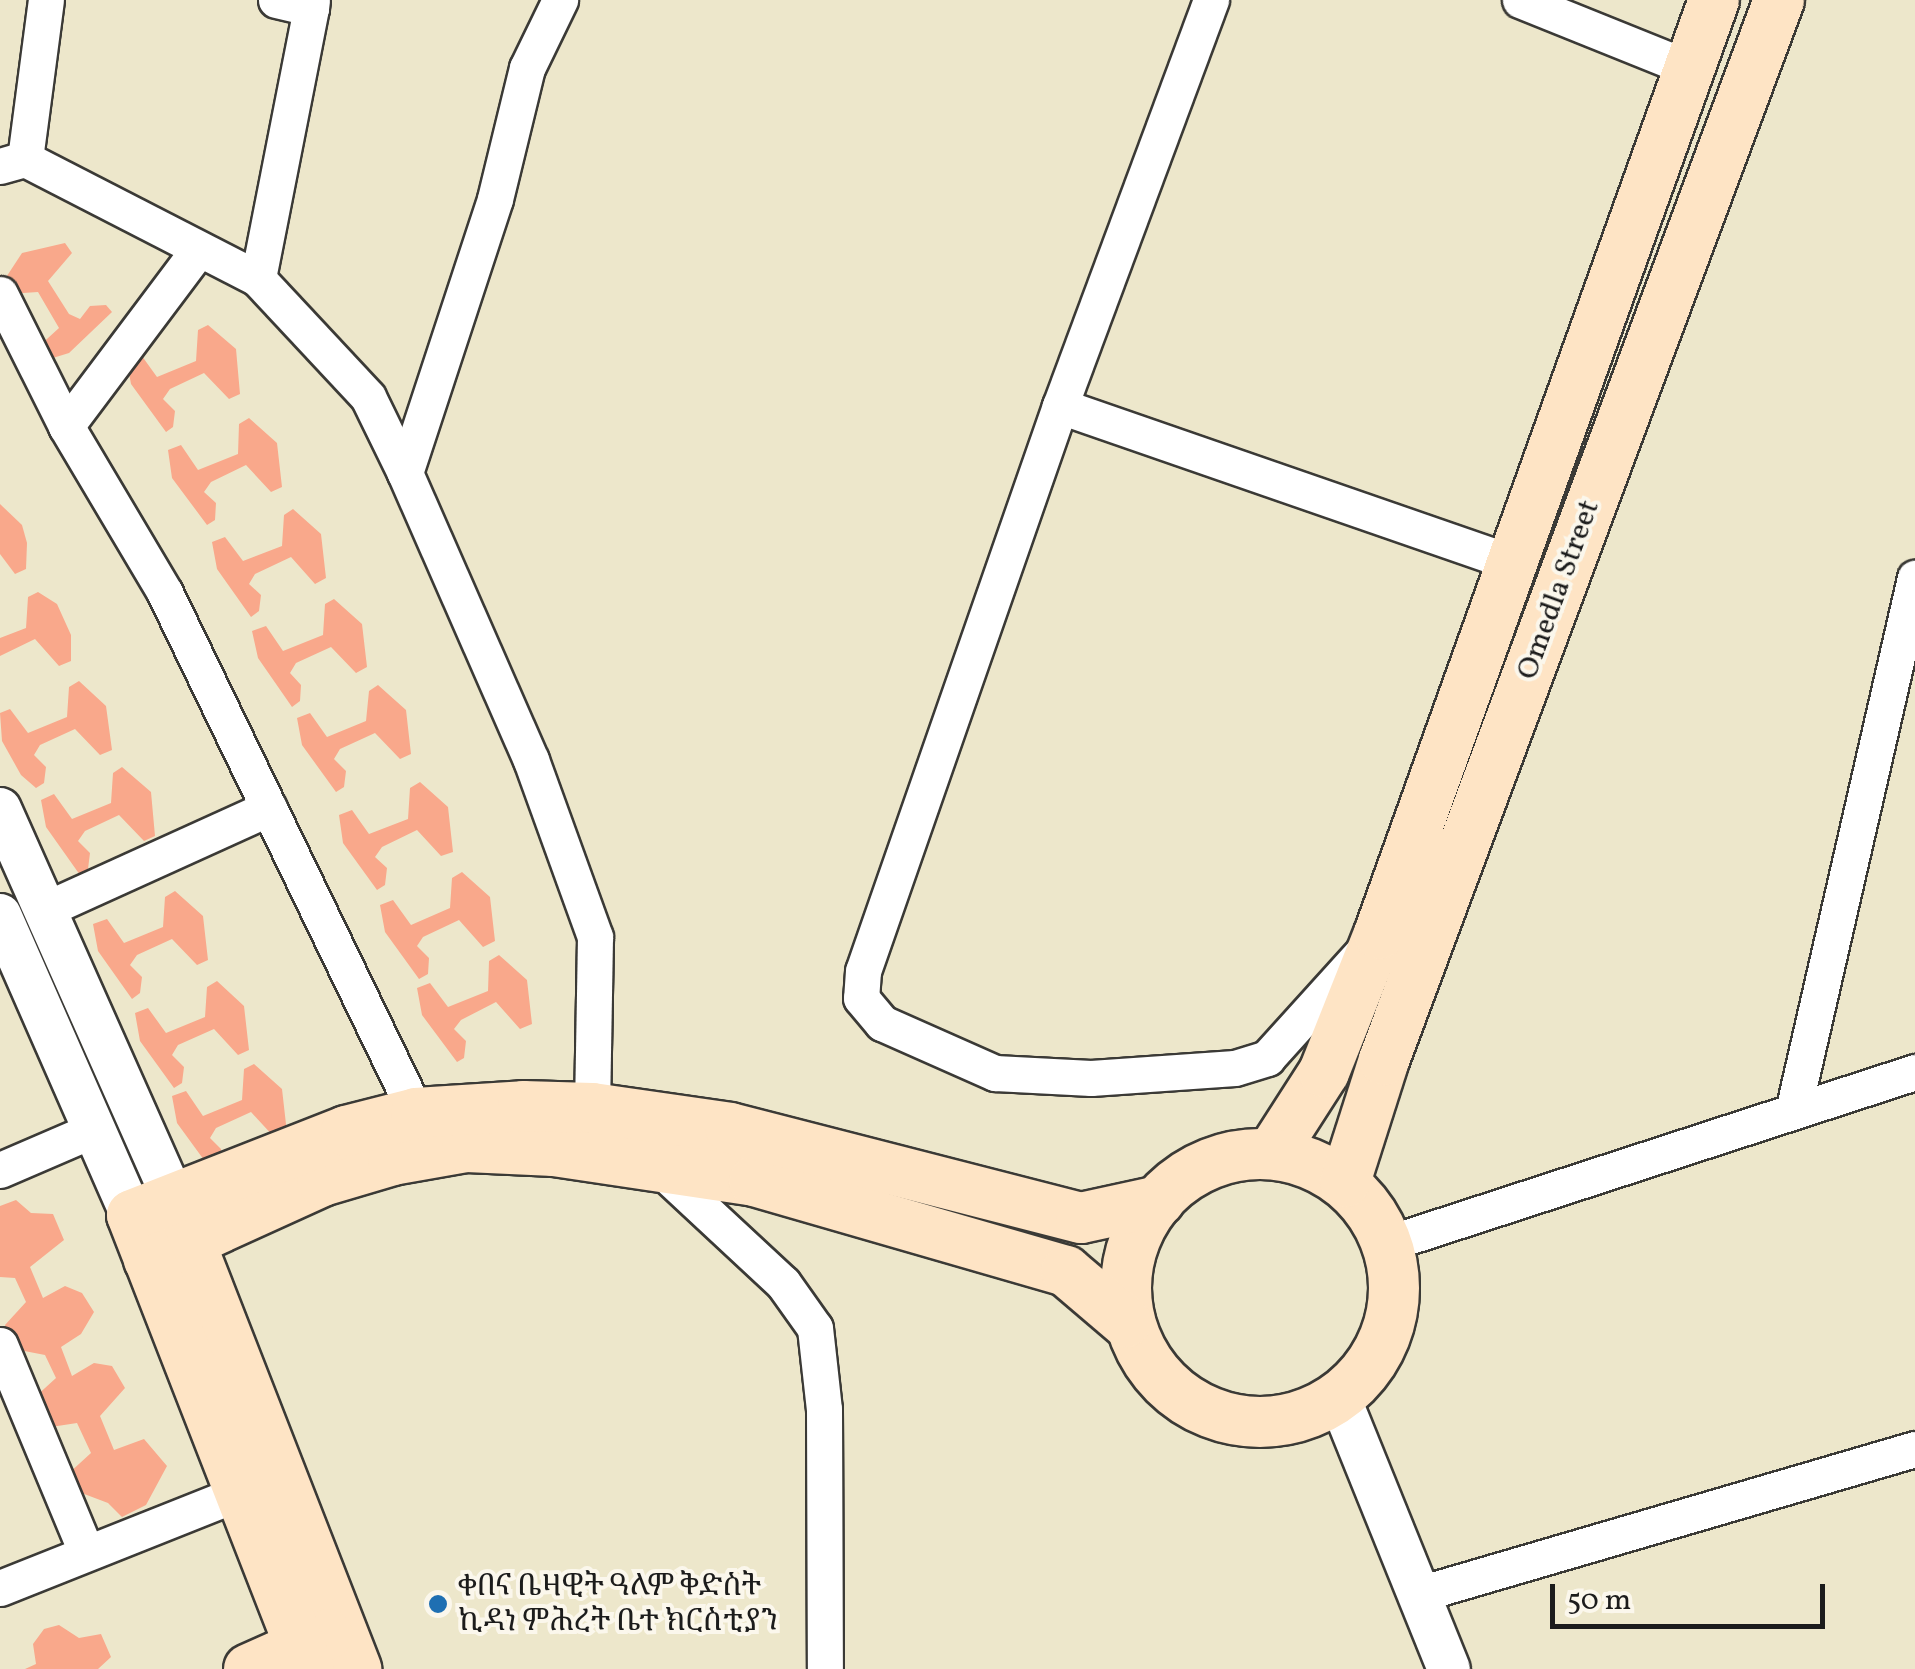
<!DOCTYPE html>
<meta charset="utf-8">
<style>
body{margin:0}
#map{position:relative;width:1915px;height:1669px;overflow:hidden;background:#ede7cb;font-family:Vollkorn,"Noto Serif Ethiopic",serif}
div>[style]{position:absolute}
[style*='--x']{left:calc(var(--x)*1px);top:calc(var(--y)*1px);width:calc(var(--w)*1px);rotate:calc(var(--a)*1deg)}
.building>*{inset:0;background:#f9a88b}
.roads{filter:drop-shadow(2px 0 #3b3a36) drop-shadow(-2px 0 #3b3a36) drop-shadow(0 2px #3b3a36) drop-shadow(0 -2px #3b3a36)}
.minor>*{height:35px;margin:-17.5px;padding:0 17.5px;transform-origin:17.5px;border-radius:17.5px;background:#fff}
.tertiary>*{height:42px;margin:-21px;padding:0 21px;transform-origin:21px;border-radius:21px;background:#fff}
.secondary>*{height:50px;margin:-25px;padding:0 25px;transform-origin:25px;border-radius:25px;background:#fee4c5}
.secondary>.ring{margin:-25px;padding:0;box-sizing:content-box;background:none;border:50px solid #fee4c5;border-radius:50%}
.dots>*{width:28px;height:28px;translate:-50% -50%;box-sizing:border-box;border:5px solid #fbf7ec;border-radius:50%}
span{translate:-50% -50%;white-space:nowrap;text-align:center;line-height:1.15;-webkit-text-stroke:8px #fbf7ec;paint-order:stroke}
.street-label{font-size:30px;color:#1c1c1c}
.poi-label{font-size:30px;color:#1c1c1c}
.left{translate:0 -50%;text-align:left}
.scale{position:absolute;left:1550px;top:1584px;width:275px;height:45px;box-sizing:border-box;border:5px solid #1c1c1c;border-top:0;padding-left:12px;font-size:30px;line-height:35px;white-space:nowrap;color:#1c1c1c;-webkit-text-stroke:8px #fbf7ec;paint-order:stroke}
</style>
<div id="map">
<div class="building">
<div style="clip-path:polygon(65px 243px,72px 253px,48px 281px,69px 314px,80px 319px,90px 306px,106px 305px,112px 312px,69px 353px,43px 361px,36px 349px,59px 328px,38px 292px,8px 294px,1px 285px,22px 253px)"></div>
<div style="clip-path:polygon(208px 325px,236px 349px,240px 394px,229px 399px,204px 373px,170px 389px,163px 399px,175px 411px,173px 427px,166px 432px,131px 384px,126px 357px,139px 352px,157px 377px,196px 361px,198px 330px)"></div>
<div style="clip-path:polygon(249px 418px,277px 443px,282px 487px,271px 492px,246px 465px,211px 482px,204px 492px,216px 503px,215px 520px,207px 525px,172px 478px,168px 450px,181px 445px,198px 470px,238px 454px,239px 424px)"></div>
<div style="clip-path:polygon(0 504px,22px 525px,27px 543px,26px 569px,15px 574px,0 554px)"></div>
<div style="clip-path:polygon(293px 509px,321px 534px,326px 578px,315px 584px,291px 557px,255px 574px,249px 584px,261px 595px,259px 611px,251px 617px,217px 569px,212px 542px,225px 537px,243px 561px,282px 546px,284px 515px)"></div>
<div style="clip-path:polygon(38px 592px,57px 604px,71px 635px,71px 661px,59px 666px,35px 639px,0 656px,0 638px,26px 628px,28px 597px)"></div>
<div style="clip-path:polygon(334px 599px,362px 624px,367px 667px,356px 673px,331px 647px,296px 663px,290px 673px,301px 685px,300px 701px,292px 707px,258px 658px,252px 631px,266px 626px,283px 651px,323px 635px,325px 604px)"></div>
<div style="clip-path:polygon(79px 681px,106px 706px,112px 750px,100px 755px,75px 729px,40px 745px,34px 755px,46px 767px,44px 783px,36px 788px,21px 775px,2px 741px,0 713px,10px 709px,28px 733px,67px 717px,69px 687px)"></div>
<div style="clip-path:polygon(378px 685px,406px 710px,411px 754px,400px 759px,375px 733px,340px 749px,334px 759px,346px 771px,344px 787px,336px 792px,302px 745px,297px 718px,310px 713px,327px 737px,366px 721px,369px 691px)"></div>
<div style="clip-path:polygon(122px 767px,151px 792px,155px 836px,144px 841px,119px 815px,85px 831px,78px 841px,90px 853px,88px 869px,80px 875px,46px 827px,41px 800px,54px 794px,72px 819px,111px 803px,113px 773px)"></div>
<div style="clip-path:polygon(420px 782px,448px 807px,453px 852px,441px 856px,417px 830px,382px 847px,375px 857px,387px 868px,385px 885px,377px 890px,343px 843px,339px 815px,352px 810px,369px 834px,408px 819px,410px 788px)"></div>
<div style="clip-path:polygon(462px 872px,490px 897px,495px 941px,483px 947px,459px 920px,423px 937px,417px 946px,429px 958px,428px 974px,419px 979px,385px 932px,380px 905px,393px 900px,411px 925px,450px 908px,452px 878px)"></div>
<div style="clip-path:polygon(175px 891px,203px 916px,208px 960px,197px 965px,172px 939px,137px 955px,130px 965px,142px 977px,140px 993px,132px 999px,98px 951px,93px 924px,107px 919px,124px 943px,163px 927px,165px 897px)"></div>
<div style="clip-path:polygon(499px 955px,527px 980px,532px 1024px,520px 1029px,496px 1002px,461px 1020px,454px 1029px,466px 1041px,464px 1058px,457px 1062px,422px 1015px,417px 988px,430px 983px,448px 1007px,488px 991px,489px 961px)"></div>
<div style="clip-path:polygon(217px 981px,244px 1006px,249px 1050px,238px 1055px,214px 1029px,178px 1045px,172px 1055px,184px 1067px,182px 1083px,174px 1088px,140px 1041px,135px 1013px,148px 1008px,166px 1033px,205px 1017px,207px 987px)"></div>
<div style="clip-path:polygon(254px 1064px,282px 1089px,287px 1133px,275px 1138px,251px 1112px,216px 1128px,210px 1138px,221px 1149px,220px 1166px,212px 1171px,177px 1123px,172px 1096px,186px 1091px,203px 1116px,242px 1100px,244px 1069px)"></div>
<div style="clip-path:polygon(16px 1200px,31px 1213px,53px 1214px,64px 1240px,30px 1267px,43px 1298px,65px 1286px,82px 1293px,94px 1312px,81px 1334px,61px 1347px,72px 1376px,94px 1363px,112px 1366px,125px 1388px,100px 1416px,114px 1450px,144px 1439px,167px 1466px,146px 1505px,122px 1517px,108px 1503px,71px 1489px,68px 1474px,91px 1453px,77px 1423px,51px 1427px,34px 1398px,56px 1378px,45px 1355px,14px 1349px,5px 1325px,26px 1302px,15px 1278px,0 1277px,0 1206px)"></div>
<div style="clip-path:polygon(59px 1625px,79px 1638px,101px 1634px,111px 1657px,98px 1669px,25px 1669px,36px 1664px,33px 1644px,44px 1629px)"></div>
</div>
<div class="roads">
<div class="minor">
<div style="--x:276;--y:0;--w:36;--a:13"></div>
<div style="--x:311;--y:8;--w:8;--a:-83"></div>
<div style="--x:1211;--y:0;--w:433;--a:110.4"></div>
<div style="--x:1060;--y:406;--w:598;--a:109.22"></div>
<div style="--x:863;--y:971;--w:27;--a:94"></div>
<div style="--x:861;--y:998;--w:33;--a:50"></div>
<div style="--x:882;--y:1023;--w:124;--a:23.9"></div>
<div style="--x:995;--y:1073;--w:96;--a:3"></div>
<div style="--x:1091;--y:1078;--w:144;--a:-4"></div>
<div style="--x:1235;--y:1068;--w:34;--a:-17"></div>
<div style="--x:1267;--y:1058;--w:140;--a:-47.9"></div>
<div style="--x:1520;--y:0;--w:182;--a:21.9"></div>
<div style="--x:311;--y:8;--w:276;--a:101.1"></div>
<div style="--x:258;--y:279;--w:161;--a:47"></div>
<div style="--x:368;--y:397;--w:85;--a:64"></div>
<div style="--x:405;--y:473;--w:288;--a:-71.8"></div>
<div style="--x:495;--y:199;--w:135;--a:-76.3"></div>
<div style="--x:527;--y:68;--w:76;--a:-64.1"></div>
<div style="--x:25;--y:159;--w:160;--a:-82.5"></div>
<div style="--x:0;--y:166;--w:26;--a:-16"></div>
<div style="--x:25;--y:159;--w:262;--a:27.2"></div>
<div style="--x:0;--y:294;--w:148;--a:63.4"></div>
<div style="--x:66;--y:426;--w:194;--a:59.3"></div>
<div style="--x:165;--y:593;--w:577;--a:64.23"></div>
<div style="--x:1060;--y:406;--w:476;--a:19.1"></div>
<div style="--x:66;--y:426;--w:220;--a:-53.1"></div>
<div style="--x:405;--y:473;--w:313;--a:66.3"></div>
<div style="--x:531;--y:760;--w:188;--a:70.1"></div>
<div style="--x:595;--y:937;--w:171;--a:91"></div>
<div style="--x:44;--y:910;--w:247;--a:-24.4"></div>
<div style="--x:1794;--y:1107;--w:543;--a:-77.12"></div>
<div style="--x:657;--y:1166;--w:172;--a:42.9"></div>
<div style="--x:783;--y:1283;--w:55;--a:54.6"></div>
<div style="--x:815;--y:1328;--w:81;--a:83.7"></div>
<div style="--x:824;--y:1409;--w:260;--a:89.8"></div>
<div style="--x:0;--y:1170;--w:103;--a:-23.3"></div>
<div style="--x:1389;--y:1243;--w:553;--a:-18.01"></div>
<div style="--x:0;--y:1345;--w:224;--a:67.4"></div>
<div style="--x:0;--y:1588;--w:259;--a:-21.7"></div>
<div style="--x:1419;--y:1594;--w:517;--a:-16.3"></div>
</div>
<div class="tertiary">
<div style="--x:0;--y:809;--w:423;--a:66"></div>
<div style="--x:0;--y:915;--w:328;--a:66.3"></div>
<div style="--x:1339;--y:1397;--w:293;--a:68"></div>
</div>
<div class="secondary">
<div style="--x:1272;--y:1153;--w:96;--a:-57.3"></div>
<div style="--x:1324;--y:1072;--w:149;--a:-68.3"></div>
<div style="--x:1379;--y:934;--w:992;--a:-70.27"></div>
<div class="ring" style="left:1126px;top:1154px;width:218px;height:218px"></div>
<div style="--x:1345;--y:1182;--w:128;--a:-72.3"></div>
<div style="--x:1384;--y:1060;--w:1131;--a:-69.56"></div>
<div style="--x:177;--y:1209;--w:494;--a:68.7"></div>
<div style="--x:149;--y:1260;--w:190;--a:-24.5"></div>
<div style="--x:322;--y:1181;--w:74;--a:-16.5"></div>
<div style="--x:393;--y:1160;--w:75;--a:-10"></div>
<div style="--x:467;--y:1147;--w:87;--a:2.6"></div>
<div style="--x:554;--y:1151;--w:202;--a:8.5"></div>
<div style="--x:754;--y:1181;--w:325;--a:16.1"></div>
<div style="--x:1066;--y:1271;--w:79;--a:40.4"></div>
<div style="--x:249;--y:1669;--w:86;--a:-23.9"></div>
<div style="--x:309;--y:1669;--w:487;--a:-111.3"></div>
<div style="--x:132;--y:1215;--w:230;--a:-21.4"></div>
<div style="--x:346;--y:1131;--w:72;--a:-14.4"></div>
<div style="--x:416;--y:1113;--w:107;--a:-3.7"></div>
<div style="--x:523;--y:1106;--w:69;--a:1.7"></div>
<div style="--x:592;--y:1108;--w:139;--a:8.2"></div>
<div style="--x:730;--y:1128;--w:362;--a:14.4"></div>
<div style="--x:1081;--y:1218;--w:80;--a:-12.3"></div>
</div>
</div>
<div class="dots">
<div style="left:438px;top:1604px;background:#1f6fb2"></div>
</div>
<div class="street-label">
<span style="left:1559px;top:590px;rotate:-70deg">Omedla Street</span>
</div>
<div class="poi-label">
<span class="left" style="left:458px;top:1604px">ቀበና ቤዛዊት ዓለም ቅድስት<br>ኪዳነ ምሕረት ቤተ ክርስቲያን</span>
</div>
<div class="scale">50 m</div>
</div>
